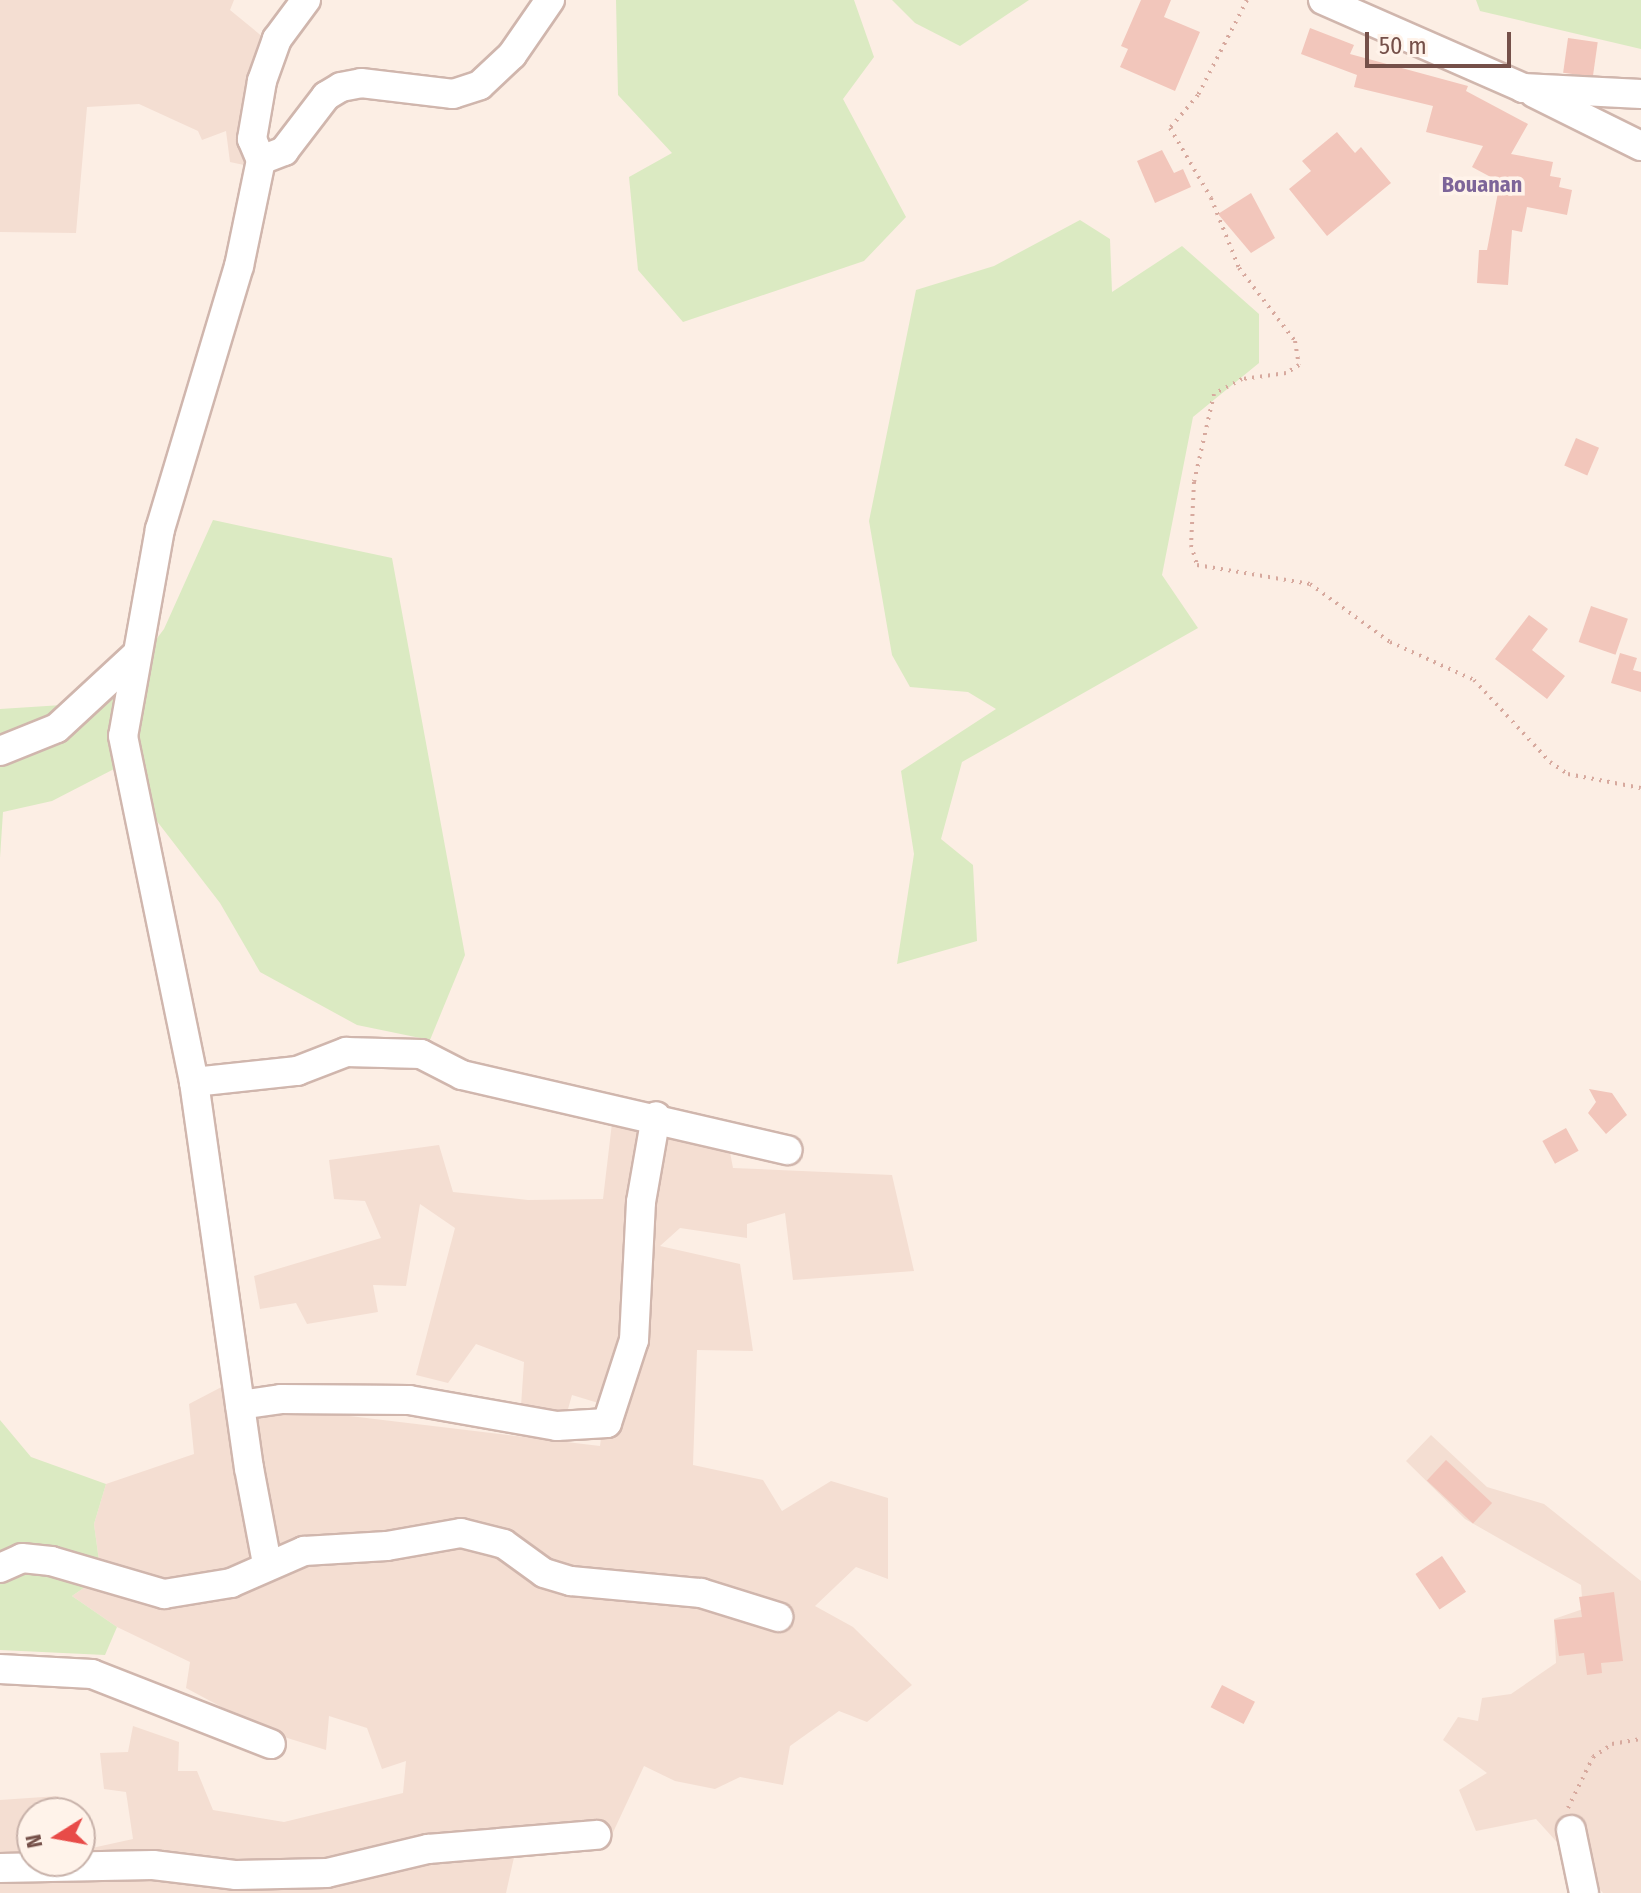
<!DOCTYPE html>
<style>
body{margin:0}
#map{position:relative;width:1641px;height:1893px;overflow:hidden;background:#fceee4;font-family:"Fira Sans Condensed",sans-serif}
div>[style]{position:absolute}
[style*='--x']{left:calc(var(--x)*1px);top:calc(var(--y)*1px);width:calc(var(--w)*1px);rotate:calc(var(--a)*1deg)}
.residential>*{inset:0;background:#f4ded2}
.green>*{inset:0;background:#dbeac2}
.building>*{inset:0;background:#f2c6bb;transform-origin:0 0}
.path>*{height:4px;margin-top:-2px;transform-origin:0;background:repeating-linear-gradient(90deg,#d7a99e 0 2px,transparent 0 8px)}
.roads{filter:drop-shadow(2px 0 #d0b6ad) drop-shadow(-2px 0 #d0b6ad) drop-shadow(0 2px #d0b6ad) drop-shadow(0 -2px #d0b6ad)}
.minor>*{height:28px;margin:-14px;padding:0 14px;transform-origin:14px;border-radius:14px;background:#fff}
span{translate:-50% -50%;white-space:nowrap;text-align:center;line-height:1.15;-webkit-text-stroke:7px #fff3ea;paint-order:stroke}
.neighbourhood-label{font-size:22px;color:#7d6599;font-weight:700}
.north{position:absolute;left:16px;top:1797px;width:80px;height:80px;box-sizing:border-box;background:#fff3ea;border:2px solid #c8b2aa;border-radius:50%;rotate:259deg;font-size:22px;font-weight:700;line-height:32px;text-align:center;color:#755049}
.north::after{content:'';display:block;margin:auto;width:28px;height:36px;background:#e84b48;clip-path:polygon(50% 0,100% 100%,50% 72%,0 100%)}
.scale{position:absolute;left:1365px;top:32px;width:146px;height:36px;box-sizing:border-box;border:4px solid #755049;border-top:0;padding-left:10px;font-size:24px;line-height:28px;white-space:nowrap;color:#755049;-webkit-text-stroke:6px #fff3ea;paint-order:stroke}
</style>
<div id="map">
<div class="residential">
<div style="clip-path:polygon(0 0,234px 0,230px 10px,269px 42px,244px 165px,230px 162px,226px 131px,202px 140px,198px 131px,139px 104px,87px 107px,76px 233px,0 232px)"></div>
<div style="clip-path:polygon(724px 1121px,733px 1168px,892px 1175px,914px 1271px,793px 1280px,785px 1213px,747px 1224px,747px 1238px,680px 1228px,660px 1246px,740px 1264px,753px 1351px,697px 1350px,693px 1465px,763px 1480px,782px 1511px,831px 1481px,888px 1498px,888px 1579px,856px 1567px,815px 1606px,853px 1627px,912px 1685px,867px 1722px,839px 1711px,790px 1746px,783px 1785px,740px 1777px,715px 1789px,675px 1781px,644px 1766px,609px 1841px,515px 1853px,506px 1893px,0 1893px,0 1800px,58px 1796px,69px 1813px,32px 1813px,32px 1861px,80px 1861px,80px 1830px,92px 1848px,133px 1839px,126px 1792px,104px 1789px,100px 1753px,128px 1752px,133px 1726px,179px 1742px,178px 1771px,197px 1771px,213px 1810px,284px 1822px,403px 1793px,406px 1761px,382px 1769px,367px 1728px,329px 1716px,326px 1750px,268px 1732px,186px 1688px,190px 1662px,117px 1627px,72px 1596px,101px 1576px,94px 1524px,106px 1484px,194px 1454px,189px 1404px,233px 1381px,283px 1408px,600px 1446px,605px 1405px,572px 1395px,564px 1423px,521px 1406px,524px 1362px,476px 1344px,448px 1383px,416px 1375px,455px 1228px,420px 1204px,406px 1286px,373px 1285px,378px 1312px,307px 1324px,296px 1303px,260px 1309px,254px 1276px,381px 1238px,365px 1201px,334px 1199px,329px 1160px,439px 1145px,453px 1192px,528px 1200px,603px 1199px,612px 1123px)"></div>
<div style="clip-path:polygon(1431px 1435px,1487px 1487px,1544px 1504px,1641px 1581px,1641px 1893px,1603px 1893px,1536px 1819px,1476px 1831px,1459px 1790px,1487px 1773px,1443px 1740px,1458px 1717px,1478px 1721px,1482px 1698px,1511px 1694px,1556px 1663px,1554px 1619px,1583px 1609px,1581px 1585px,1465px 1519px,1406px 1461px)"></div>
</div>
<div class="green">
<div style="clip-path:polygon(616px 0,854px 0,874px 57px,843px 99px,906px 217px,864px 261px,683px 322px,638px 270px,629px 177px,672px 153px,618px 95px)"></div>
<div style="clip-path:polygon(892px 0,1029px 0,960px 46px,915px 23px)"></div>
<div style="clip-path:polygon(1476px 0,1641px 0,1641px 49px,1480px 11px)"></div>
<div style="clip-path:polygon(1080px 220px,1110px 239px,1112px 292px,1182px 246px,1259px 314px,1259px 363px,1193px 417px,1162px 575px,1198px 628px,962px 762px,941px 839px,973px 865px,977px 941px,897px 964px,914px 854px,901px 771px,996px 709px,968px 692px,910px 687px,892px 655px,869px 521px,916px 290px,994px 266px)"></div>
<div style="clip-path:polygon(213px 520px,392px 558px,465px 955px,430px 1040px,357px 1025px,260px 972px,220px 903px,116px 768px,52px 801px,3px 812px,0 858px,0 709px,109px 702px,164px 629px)"></div>
<div style="clip-path:polygon(0 1420px,31px 1457px,106px 1484px,94px 1524px,101px 1576px,72px 1596px,117px 1627px,105px 1655px,0 1650px)"></div>
</div>
<div class="building">
<div style="clip-path:polygon(1141px 0,1171px 0,1164px 17px,1200px 32px,1175px 91px,1120px 67px,1128px 49px,1121px 46px)"></div>
<div style="clip-path:polygon(1310px 28px,1354px 45px,1350px 54px,1468px 86px,1466px 91px,1528px 124px,1511px 154px,1553px 162px,1550px 176px,1561px 178px,1559px 187px,1572px 190px,1567px 215px,1527px 207px,1522px 232px,1512px 230px,1508px 285px,1477px 283px,1479px 250px,1487px 250px,1500px 182px,1472px 167px,1483px 146px,1426px 132px,1433px 106px,1354px 87px,1357px 75px,1301px 54px)"></div>
<div style="left:1568px;top:38px;width:30px;height:35px;rotate:8deg"></div>
<div style="clip-path:polygon(1337px 132px,1355px 153px,1361px 147px,1391px 183px,1327px 236px,1289px 189px,1311px 171px,1302px 161px)"></div>
<div style="clip-path:polygon(1162px 150px,1174px 173px,1183px 169px,1191px 187px,1155px 203px,1137px 161px)"></div>
<div style="clip-path:polygon(1251px 193px,1275px 238px,1251px 253px,1218px 214px)"></div>
<div style="left:1576px;top:438px;width:25px;height:30px;rotate:23deg"></div>
<div style="left:1591px;top:606px;width:39px;height:38px;rotate:19deg"></div>
<div style="clip-path:polygon(1529px 615px,1548px 629px,1532px 650px,1565px 676px,1547px 699px,1495px 659px)"></div>
<div style="clip-path:polygon(1620px 653px,1637px 658px,1633px 670px,1641px 672px,1641px 692px,1611px 683px)"></div>
<div style="clip-path:polygon(1589px 1089px,1612px 1093px,1627px 1115px,1606px 1134px,1588px 1113px,1596px 1102px)"></div>
<div style="left:1566px;top:1128px;width:26px;height:27px;rotate:61deg"></div>
<div style="left:1446px;top:1460px;width:63px;height:28px;rotate:43deg"></div>
<div style="left:1442px;top:1556px;width:43px;height:32px;rotate:56deg"></div>
<div style="clip-path:polygon(1614px 1592px,1623px 1661px,1601px 1663px,1602px 1673px,1587px 1675px,1584px 1653px,1559px 1656px,1554px 1620px,1582px 1617px,1579px 1597px)"></div>
<div style="left:1222px;top:1685px;width:37px;height:25px;rotate:27deg"></div>
</div>
<div class="path">
<div style="--x:1247;--y:0;--w:107;--a:117.3"></div>
<div style="--x:1198;--y:95;--w:43;--a:130.3"></div>
<div style="--x:1170;--y:128;--w:81;--a:59.6"></div>
<div style="--x:1211;--y:198;--w:75;--a:68.2"></div>
<div style="--x:1239;--y:268;--w:92;--a:52.5"></div>
<div style="--x:1295;--y:341;--w:24;--a:81"></div>
<div style="--x:1299;--y:365;--w:15;--a:148"></div>
<div style="--x:1286;--y:373;--w:44;--a:172.2"></div>
<div style="--x:1242;--y:379;--w:32;--a:152"></div>
<div style="--x:1214;--y:394;--w:90;--a:102.8"></div>
<div style="--x:1194;--y:482;--w:63;--a:92.7"></div>
<div style="--x:1191;--y:545;--w:21;--a:73"></div>
<div style="--x:1197;--y:565;--w:115;--a:9.5"></div>
<div style="--x:1310;--y:584;--w:99;--a:35.9"></div>
<div style="--x:1390;--y:642;--w:92;--a:24.3"></div>
<div style="--x:1474;--y:680;--w:112;--a:47.2"></div>
<div style="--x:1550;--y:762;--w:22;--a:34"></div>
<div style="--x:1568;--y:774;--w:74;--a:10.9"></div>
<div style="--x:1568;--y:1808;--w:57;--a:-63.9"></div>
<div style="--x:1593;--y:1757;--w:23;--a:-34"></div>
<div style="--x:1612;--y:1744;--w:29;--a:-10"></div>
</div>
<div class="roads">
<div class="minor">
<div style="--x:306;--y:0;--w:49;--a:126.6"></div>
<div style="--x:277;--y:39;--w:45;--a:109.7"></div>
<div style="--x:262;--y:81;--w:59;--a:99.8"></div>
<div style="--x:252;--y:139;--w:23;--a:67"></div>
<div style="--x:261;--y:160;--w:25;--a:-21"></div>
<div style="--x:284;--y:151;--w:69;--a:-52.6"></div>
<div style="--x:326;--y:96;--w:17;--a:-31"></div>
<div style="--x:341;--y:87;--w:20;--a:-11"></div>
<div style="--x:361;--y:83;--w:93;--a:6.8"></div>
<div style="--x:453;--y:94;--w:28;--a:-18"></div>
<div style="--x:480;--y:85;--w:44;--a:-43.2"></div>
<div style="--x:512;--y:55;--w:67;--a:-55.4"></div>
<div style="--x:1323;--y:0;--w:219;--a:23.7"></div>
<div style="--x:1523;--y:88;--w:118;--a:2.9"></div>
<div style="--x:1534;--y:93;--w:119;--a:26.4"></div>
<div style="--x:261;--y:160;--w:108;--a:101.7"></div>
<div style="--x:239;--y:266;--w:275;--a:106.7"></div>
<div style="--x:160;--y:529;--w:210;--a:100.1"></div>
<div style="--x:123;--y:736;--w:353;--a:78.4"></div>
<div style="--x:194;--y:1082;--w:390;--a:81.9"></div>
<div style="--x:249;--y:1468;--w:97;--a:79.3"></div>
<div style="--x:0;--y:751;--w:61;--a:-22"></div>
<div style="--x:57;--y:728;--w:109;--a:-42.8"></div>
<div style="--x:194;--y:1082;--w:104;--a:-6.1"></div>
<div style="--x:297;--y:1071;--w:53;--a:-21.2"></div>
<div style="--x:346;--y:1052;--w:75;--a:1.5"></div>
<div style="--x:421;--y:1054;--w:46;--a:27.1"></div>
<div style="--x:462;--y:1075;--w:334;--a:13"></div>
<div style="--x:240;--y:1405;--w:41;--a:-8.3"></div>
<div style="--x:281;--y:1399;--w:128;--a:0.4"></div>
<div style="--x:409;--y:1400;--w:150;--a:10"></div>
<div style="--x:557;--y:1426;--w:50;--a:-3.4"></div>
<div style="--x:607;--y:1423;--w:87;--a:-72"></div>
<div style="--x:634;--y:1340;--w:138;--a:-87.1"></div>
<div style="--x:641;--y:1202;--w:87;--a:-80.1"></div>
<div style="--x:0;--y:1568;--w:24;--a:-24"></div>
<div style="--x:22;--y:1558;--w:29;--a:6"></div>
<div style="--x:51;--y:1561;--w:118;--a:16.3"></div>
<div style="--x:164;--y:1594;--w:68;--a:-9.3"></div>
<div style="--x:231;--y:1583;--w:80;--a:-23.7"></div>
<div style="--x:304;--y:1551;--w:83;--a:-3.4"></div>
<div style="--x:387;--y:1546;--w:75;--a:-10"></div>
<div style="--x:461;--y:1533;--w:44;--a:14.3"></div>
<div style="--x:504;--y:1544;--w:49;--a:35.9"></div>
<div style="--x:544;--y:1573;--w:28;--a:17"></div>
<div style="--x:571;--y:1581;--w:131;--a:5.3"></div>
<div style="--x:701;--y:1593;--w:81;--a:17.3"></div>
<div style="--x:0;--y:1669;--w:92;--a:3.1"></div>
<div style="--x:92;--y:1674;--w:192;--a:21.4"></div>
<div style="--x:1571;--y:1830;--w:64;--a:78.3"></div>
<div style="--x:0;--y:1868;--w:153;--a:-1.1"></div>
<div style="--x:153;--y:1865;--w:84;--a:6.9"></div>
<div style="--x:236;--y:1875;--w:91;--a:-1.3"></div>
<div style="--x:327;--y:1873;--w:104;--a:-13.4"></div>
<div style="--x:428;--y:1849;--w:169;--a:-4.8"></div>
</div>
</div>
<div class="neighbourhood-label">
<span style="left:1482px;top:185px">Bouanan</span>
</div>
<div class="north">N</div>
<div class="scale">50 m</div>
</div>
